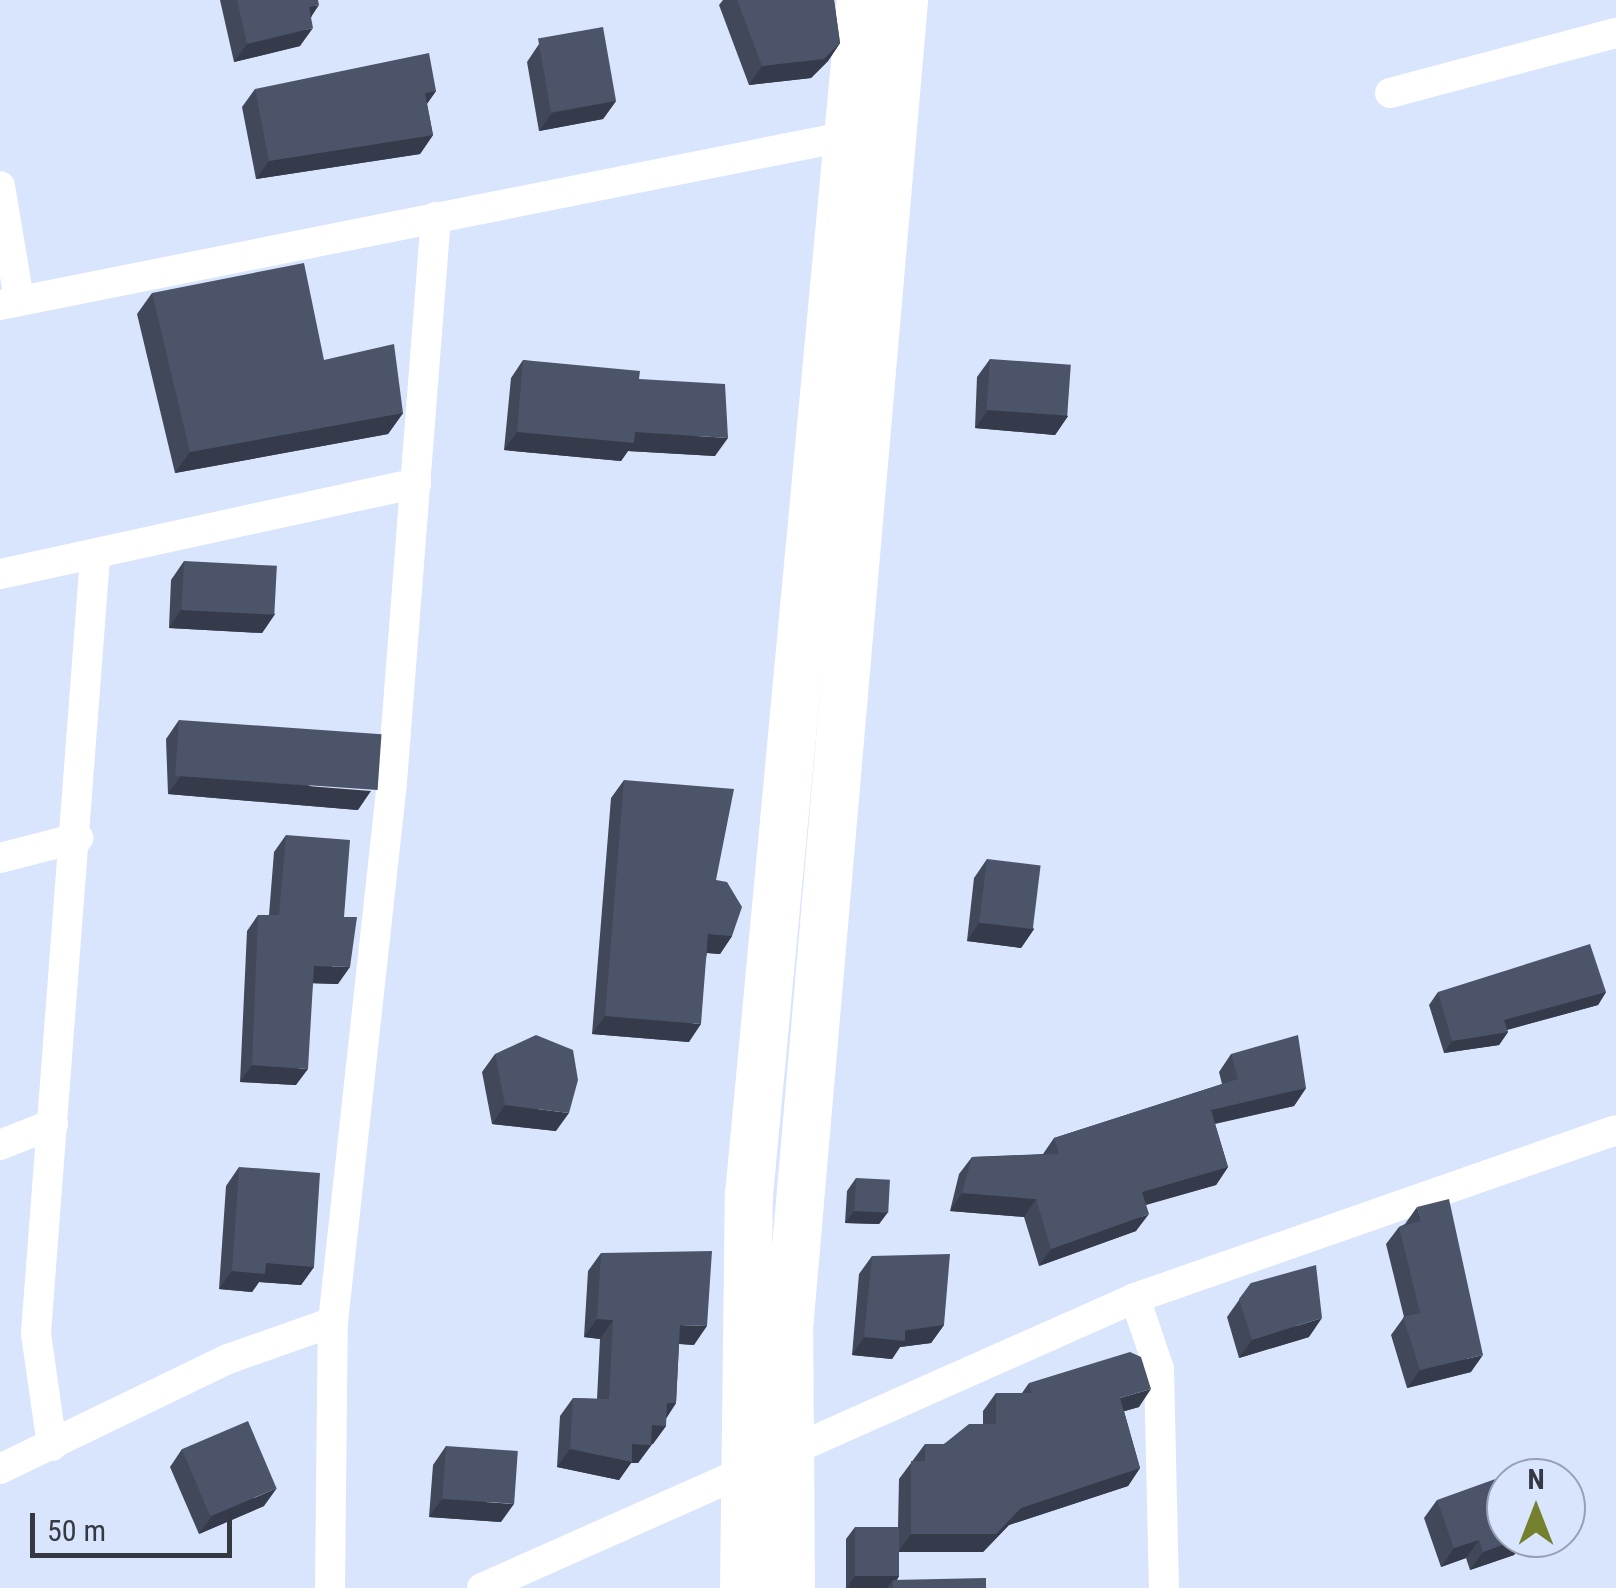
<!DOCTYPE html>
<style>
body{margin:0}
#map{position:relative;width:1616px;height:1588px;overflow:hidden;background:#d9e4fd;font-family:"Roboto Condensed",sans-serif}
div>[style]{position:absolute}
[style*='--x']{left:calc(var(--x)*1px);top:calc(var(--y)*1px);width:calc(var(--w)*1px);rotate:calc(var(--a)*1deg)}
.street>*{height:30px;margin:-15px;padding:0 15px;transform-origin:15px;border-radius:15px;background:#fff}
.primary>*{height:48px;margin:-24px;padding:0 24px;transform-origin:24px;border-radius:24px;background:#fff}
.wall>*{inset:0;background:#41485a}
.shaded-wall>*{inset:0;background:#353b4a}
.building>*{inset:0;background:#4c5469;transform-origin:0 0}
span{translate:-50% -50%;white-space:nowrap;text-align:center;line-height:1.15;-webkit-text-stroke:10px #d9e4fd;paint-order:stroke}
.north{position:absolute;left:1486px;top:1458px;width:100px;height:100px;box-sizing:border-box;background:#d9e4fd;border:2px solid #97a0b3;border-radius:50%;rotate:0deg;font-size:28px;font-weight:700;line-height:40px;text-align:center;color:#353943}
.north::after{content:'';display:block;margin:auto;width:35px;height:45px;background:#74802d;clip-path:polygon(50% 0,100% 100%,50% 72%,0 100%)}
.scale{position:absolute;left:30px;top:1513px;width:202px;height:45px;box-sizing:border-box;border:5px solid #353943;border-top:0;padding-left:12px;font-size:30px;line-height:35px;white-space:nowrap;color:#353943;-webkit-text-stroke:8px #d9e4fd;paint-order:stroke}
</style>
<div id="map">
<div class="street">
<div style="--x:1390;--y:93;--w:234;--a:-14.9"></div>
<div style="--x:0;--y:186;--w:116;--a:80.5"></div>
<div style="--x:0;--y:305;--w:865;--a:-11.27"></div>
<div style="--x:0;--y:574;--w:426;--a:-12.3"></div>
<div style="--x:0;--y:858;--w:81;--a:-14.4"></div>
<div style="--x:0;--y:1145;--w:57;--a:-21.6"></div>
<div style="--x:1135;--y:1298;--w:75;--a:71.3"></div>
<div style="--x:1159;--y:1369;--w:219;--a:88.7"></div>
<div style="--x:52;--y:1446;--w:114;--a:-98.1"></div>
<div style="--x:36;--y:1333;--w:778;--a:-85.65"></div>
<div style="--x:0;--y:1469;--w:253;--a:-25.8"></div>
<div style="--x:228;--y:1359;--w:111;--a:-19.4"></div>
<div style="--x:330;--y:1588;--w:266;--a:-89.4"></div>
<div style="--x:333;--y:1322;--w:543;--a:-83.76"></div>
<div style="--x:392;--y:782;--w:567;--a:-85.55"></div>
<div style="--x:482;--y:1588;--w:714;--a:-23.95"></div>
<div style="--x:1135;--y:1298;--w:509;--a:-19.25"></div>
</div>
<div class="primary">
<div style="--x:744;--y:1588;--w:393;--a:-89.3"></div>
<div style="--x:749;--y:1195;--w:1200;--a:-84.65"></div>
<div style="--x:791;--y:1588;--w:259;--a:-90.4"></div>
<div style="--x:789;--y:1329;--w:1334;--a:-85.05"></div>
</div>
<div class="wall">
<div style="clip-path:polygon(220px 0,318px 0,300px 46px,234px 62px)"></div>
<div style="clip-path:polygon(723px 0,834px 0,840px 43px,828px 61px,811px 78px,749px 85px,719px 5px)"></div>
<div style="clip-path:polygon(539px 44px,616px 101px,603px 119px,539px 131px,527px 62px)"></div>
<div style="clip-path:polygon(255px 89px,436px 91px,427px 104px,433px 135px,420px 154px,256px 179px,242px 107px)"></div>
<div style="clip-path:polygon(152px 293px,324px 360px,403px 413px,388px 434px,175px 473px,137px 314px)"></div>
<div style="clip-path:polygon(990px 359px,1068px 416px,1055px 435px,975px 428px,977px 377px)"></div>
<div style="clip-path:polygon(523px 360px,639px 379px,715px 456px,628px 451px,621px 461px,504px 450px,511px 378px)"></div>
<div style="clip-path:polygon(184px 561px,275px 614px,262px 633px,169px 628px,171px 580px)"></div>
<div style="clip-path:polygon(179px 720px,358px 810px,168px 794px,166px 739px)"></div>
<div style="clip-path:polygon(624px 780px,716px 880px,732px 936px,720px 954px,707px 953px,689px 1042px,592px 1034px,611px 798px)"></div>
<div style="clip-path:polygon(286px 835px,338px 984px,313px 983px,296px 1085px,240px 1082px,247px 931px,258px 915px,269px 915px,274px 852px)"></div>
<div style="clip-path:polygon(987px 859px,1034px 929px,1021px 948px,967px 941px,974px 878px)"></div>
<div style="clip-path:polygon(1438px 992px,1606px 992px,1598px 1005px,1507px 1030px,1508px 1032px,1499px 1045px,1444px 1053px,1429px 1005px)"></div>
<div style="clip-path:polygon(495px 1054px,556px 1131px,492px 1124px,482px 1072px)"></div>
<div style="clip-path:polygon(1231px 1054px,1306px 1088px,1294px 1106px,1215px 1124px,1228px 1167px,1216px 1185px,1146px 1205px,1136px 1231px,1039px 1266px,1024px 1217px,950px 1211px,959px 1174px,972px 1157px,1043px 1154px,1054px 1138px,1222px 1084px,1219px 1072px)"></div>
<div style="clip-path:polygon(239px 1167px,314px 1267px,301px 1285px,259px 1282px,252px 1292px,219px 1289px,226px 1186px)"></div>
<div style="clip-path:polygon(856px 1178px,888px 1212px,879px 1224px,845px 1223px,847px 1191px)"></div>
<div style="clip-path:polygon(1417px 1207px,1471px 1372px,1407px 1388px,1391px 1335px,1404px 1317px,1386px 1244px,1399px 1227px,1405px 1224px)"></div>
<div style="clip-path:polygon(601px 1253px,694px 1345px,679px 1344px,676px 1403px,666px 1418px,666px 1426px,638px 1463px,631px 1463px,619px 1480px,557px 1467px,560px 1416px,573px 1398px,597px 1399px,600px 1339px,584px 1337px,588px 1271px)"></div>
<div style="clip-path:polygon(872px 1256px,944px 1325px,931px 1343px,900px 1347px,892px 1359px,852px 1355px,859px 1274px)"></div>
<div style="clip-path:polygon(1251px 1283px,1309px 1337px,1239px 1358px,1227px 1317px)"></div>
<div style="clip-path:polygon(1029px 1383px,1139px 1407px,1124px 1411px,1140px 1468px,1128px 1486px,1009px 1525px,983px 1552px,899px 1552px,899px 1576px,897px 1580px,986px 1588px,846px 1588px,846px 1539px,855px 1527px,898px 1527px,899px 1479px,925px 1444px,944px 1444px,983px 1424px,983px 1411px,996px 1393px,1022px 1393px)"></div>
<div style="clip-path:polygon(446px 1446px,501px 1522px,429px 1517px,433px 1465px)"></div>
<div style="clip-path:polygon(182px 1449px,264px 1506px,199px 1534px,170px 1467px)"></div>
<div style="clip-path:polygon(1437px 1500px,1506px 1538px,1526px 1538px,1514px 1555px,1470px 1570px,1466px 1558px,1441px 1567px,1424px 1518px)"></div>
</div>
<div class="shaded-wall">
<div style="clip-path:polygon(319px 5px,307px 23px,309px 7px)"></div>
<div style="clip-path:polygon(313px 28px,300px 46px,234px 62px,247px 44px)"></div>
<div style="clip-path:polygon(840px 43px,828px 61px,811px 78px,749px 85px,762px 66px)"></div>
<div style="clip-path:polygon(436px 91px,423px 109px,425px 93px)"></div>
<div style="clip-path:polygon(616px 101px,603px 119px,539px 131px,552px 113px)"></div>
<div style="clip-path:polygon(433px 135px,420px 154px,256px 179px,269px 161px)"></div>
<div style="clip-path:polygon(988px 410px,1068px 416px,1055px 435px,975px 428px)"></div>
<div style="clip-path:polygon(403px 413px,388px 434px,175px 473px,190px 452px)"></div>
<div style="clip-path:polygon(517px 432px,635px 432px,728px 438px,715px 456px,628px 451px,621px 461px,504px 450px)"></div>
<div style="clip-path:polygon(181px 610px,275px 614px,262px 633px,169px 628px)"></div>
<div style="clip-path:polygon(181px 776px,371px 791px,358px 810px,168px 794px)"></div>
<div style="clip-path:polygon(979px 923px,1034px 929px,1021px 948px,967px 941px)"></div>
<div style="clip-path:polygon(708px 934px,732px 936px,720px 954px,695px 952px)"></div>
<div style="clip-path:polygon(314px 966px,350px 967px,338px 984px,302px 983px)"></div>
<div style="clip-path:polygon(1606px 992px,1598px 1005px,1495px 1033px,1504px 1020px)"></div>
<div style="clip-path:polygon(605px 1016px,701px 1024px,689px 1042px,592px 1034px)"></div>
<div style="clip-path:polygon(1508px 1032px,1499px 1045px,1444px 1053px,1452px 1041px)"></div>
<div style="clip-path:polygon(252px 1065px,308px 1069px,296px 1085px,240px 1082px)"></div>
<div style="clip-path:polygon(1306px 1088px,1294px 1106px,1199px 1127px,1211px 1110px)"></div>
<div style="clip-path:polygon(505px 1105px,569px 1113px,556px 1131px,492px 1124px)"></div>
<div style="clip-path:polygon(1228px 1167px,1216px 1185px,1130px 1209px,1142px 1192px)"></div>
<div style="clip-path:polygon(962px 1193px,1036px 1199px,1024px 1217px,950px 1211px)"></div>
<div style="clip-path:polygon(854px 1211px,888px 1212px,879px 1224px,845px 1223px)"></div>
<div style="clip-path:polygon(1149px 1214px,1136px 1231px,1039px 1266px,1051px 1249px)"></div>
<div style="clip-path:polygon(266px 1263px,314px 1267px,301px 1285px,259px 1282px,252px 1292px,219px 1289px,232px 1271px)"></div>
<div style="clip-path:polygon(1322px 1318px,1309px 1337px,1239px 1358px,1252px 1340px)"></div>
<div style="clip-path:polygon(597px 1319px,613px 1320px,600px 1339px,584px 1337px)"></div>
<div style="clip-path:polygon(680px 1325px,707px 1326px,694px 1345px,668px 1343px)"></div>
<div style="clip-path:polygon(944px 1325px,931px 1343px,900px 1347px,892px 1359px,852px 1355px,864px 1337px)"></div>
<div style="clip-path:polygon(1483px 1355px,1471px 1372px,1407px 1388px,1420px 1370px)"></div>
<div style="clip-path:polygon(1151px 1389px,1139px 1407px,1108px 1416px,1120px 1398px)"></div>
<div style="clip-path:polygon(667px 1403px,676px 1403px,664px 1422px)"></div>
<div style="clip-path:polygon(652px 1425px,666px 1426px,653px 1444px,640px 1443px)"></div>
<div style="clip-path:polygon(632px 1444px,651px 1445px,638px 1463px,631px 1463px,619px 1480px,557px 1467px,570px 1449px)"></div>
<div style="clip-path:polygon(1140px 1468px,1128px 1486px,1009px 1525px,983px 1552px,898px 1552px,911px 1534px,1021px 1508px)"></div>
<div style="clip-path:polygon(277px 1488px,264px 1506px,199px 1534px,212px 1516px)"></div>
<div style="clip-path:polygon(442px 1499px,514px 1504px,501px 1522px,429px 1517px)"></div>
<div style="clip-path:polygon(1522px 1538px,1526px 1538px,1514px 1555px,1470px 1570px,1483px 1552px)"></div>
<div style="clip-path:polygon(1479px 1540px,1466px 1558px,1441px 1567px,1454px 1548px)"></div>
<div style="clip-path:polygon(855px 1576px,899px 1576px,893px 1586px,893px 1580px,887px 1588px,847px 1588px)"></div>
</div>
<div class="building">
<div style="clip-path:polygon(237px 0,318px 0,319px 5px,309px 7px,313px 28px,247px 44px)"></div>
<div style="clip-path:polygon(737px 0,834px 0,840px 43px,824px 59px,762px 66px)"></div>
<div style="left:603px;top:27px;width:75px;height:66px;rotate:80deg"></div>
<div style="clip-path:polygon(429px 53px,436px 91px,425px 93px,433px 135px,269px 161px,255px 89px)"></div>
<div style="clip-path:polygon(304px 263px,324px 360px,394px 344px,403px 413px,190px 452px,152px 293px)"></div>
<div style="left:990px;top:359px;width:81px;height:51px;rotate:4deg"></div>
<div style="clip-path:polygon(523px 360px,640px 371px,639px 379px,725px 384px,728px 438px,635px 432px,634px 443px,517px 432px)"></div>
<div style="left:184px;top:561px;width:93px;height:49px;rotate:3deg"></div>
<div style="left:179px;top:720px;width:203px;height:56px;rotate:4deg"></div>
<div style="clip-path:polygon(624px 780px,734px 789px,716px 880px,727px 882px,742px 907px,732px 936px,708px 934px,701px 1024px,605px 1016px)"></div>
<div style="clip-path:polygon(286px 835px,350px 840px,344px 917px,357px 917px,350px 967px,314px 966px,308px 1069px,252px 1065px,258px 915px,279px 915px)"></div>
<div style="left:987px;top:859px;width:54px;height:64px;rotate:7deg"></div>
<div style="clip-path:polygon(1590px 944px,1606px 992px,1504px 1020px,1508px 1032px,1452px 1041px,1438px 992px)"></div>
<div style="clip-path:polygon(536px 1035px,573px 1050px,578px 1080px,569px 1113px,505px 1105px,495px 1054px)"></div>
<div style="clip-path:polygon(1298px 1035px,1306px 1088px,1211px 1110px,1228px 1167px,1142px 1192px,1149px 1214px,1051px 1249px,1036px 1199px,962px 1193px,972px 1157px,1059px 1154px,1054px 1138px,1238px 1079px,1231px 1054px)"></div>
<div style="clip-path:polygon(239px 1167px,320px 1173px,314px 1267px,266px 1263px,265px 1274px,232px 1271px)"></div>
<div style="left:856px;top:1178px;width:34px;height:33px;rotate:3deg"></div>
<div style="clip-path:polygon(1449px 1199px,1483px 1355px,1420px 1370px,1403px 1317px,1420px 1313px,1399px 1227px,1421px 1221px,1417px 1207px)"></div>
<div style="clip-path:polygon(712px 1251px,707px 1326px,680px 1325px,676px 1403px,667px 1403px,666px 1426px,652px 1425px,651px 1445px,632px 1444px,632px 1462px,570px 1449px,573px 1398px,609px 1399px,613px 1320px,597px 1319px,601px 1253px)"></div>
<div style="clip-path:polygon(950px 1254px,944px 1325px,905px 1330px,905px 1341px,864px 1337px,872px 1256px)"></div>
<div style="clip-path:polygon(1316px 1265px,1322px 1318px,1252px 1340px,1239px 1299px,1251px 1283px)"></div>
<div style="clip-path:polygon(1130px 1352px,1141px 1357px,1151px 1389px,1120px 1398px,1140px 1468px,1021px 1508px,996px 1534px,911px 1534px,911px 1461px,925px 1461px,925px 1444px,944px 1444px,969px 1424px,996px 1424px,996px 1393px,1032px 1393px,1029px 1383px)"></div>
<div style="left:248px;top:1421px;width:73px;height:72px;rotate:67deg"></div>
<div style="left:446px;top:1446px;width:72px;height:53px;rotate:4deg"></div>
<div style="clip-path:polygon(1526px 1468px,1530px 1478px,1506px 1478px,1506px 1538px,1522px 1538px,1483px 1552px,1479px 1540px,1454px 1548px,1437px 1500px)"></div>
<div style="left:855px;top:1527px;width:44px;height:49px"></div>
<div style="clip-path:polygon(986px 1578px,986px 1588px,893px 1588px,893px 1580px)"></div>
</div>
<div class="north">N</div>
<div class="scale">50 m</div>
</div>
